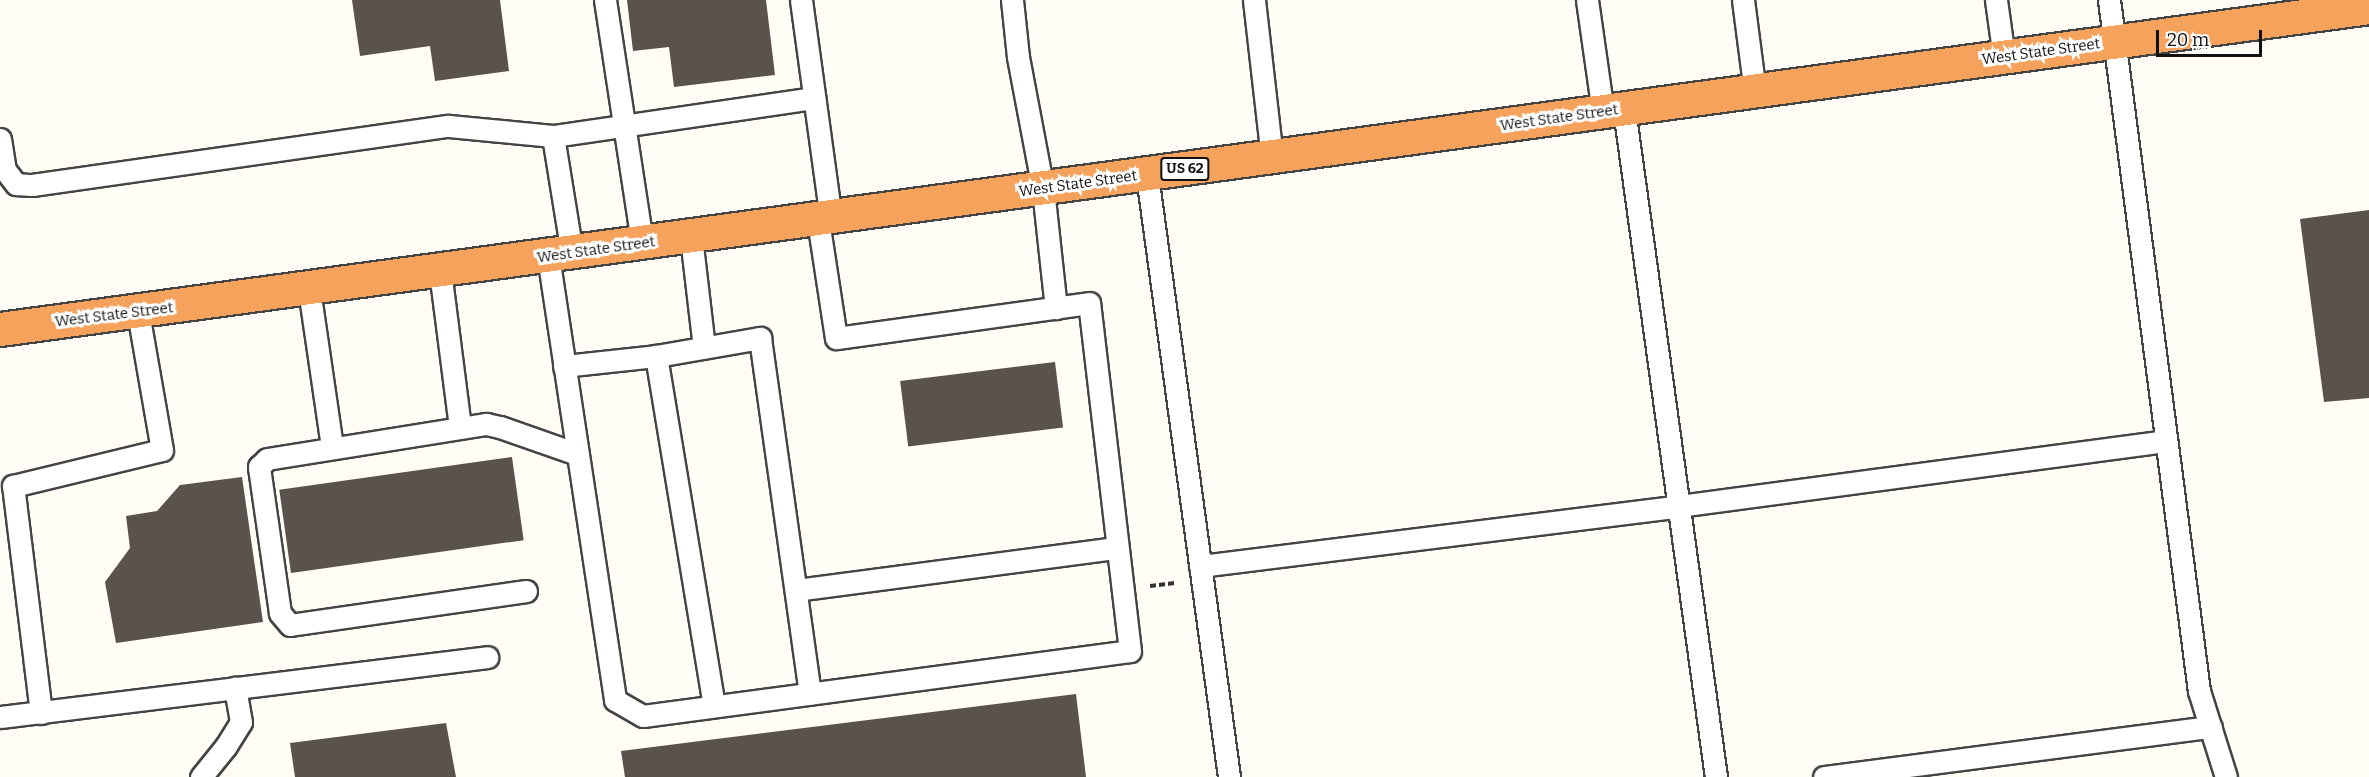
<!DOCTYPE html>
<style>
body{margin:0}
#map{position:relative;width:2369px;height:777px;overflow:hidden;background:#fffdf5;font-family:Bitter,serif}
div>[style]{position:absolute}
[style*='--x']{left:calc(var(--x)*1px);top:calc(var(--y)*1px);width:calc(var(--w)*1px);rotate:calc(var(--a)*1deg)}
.building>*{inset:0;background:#5a524d;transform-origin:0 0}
.path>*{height:4px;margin-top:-2px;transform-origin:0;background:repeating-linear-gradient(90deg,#333 0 6px,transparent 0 9px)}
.roads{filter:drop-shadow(2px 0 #444) drop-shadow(-2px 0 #444) drop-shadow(0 2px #444) drop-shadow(0 -2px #444)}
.lane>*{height:21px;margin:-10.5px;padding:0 10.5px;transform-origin:10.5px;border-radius:10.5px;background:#fff}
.highway>*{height:33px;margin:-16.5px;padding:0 16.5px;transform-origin:16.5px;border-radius:16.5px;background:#f5a25d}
span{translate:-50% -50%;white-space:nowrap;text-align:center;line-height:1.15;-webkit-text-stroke:6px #fff;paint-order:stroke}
.shield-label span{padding:2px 4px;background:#fff;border:2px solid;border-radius:4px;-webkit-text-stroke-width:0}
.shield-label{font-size:14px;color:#111;font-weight:700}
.street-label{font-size:15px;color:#111}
.scale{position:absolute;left:2156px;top:30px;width:106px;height:27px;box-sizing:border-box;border:3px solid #111;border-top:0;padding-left:8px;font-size:18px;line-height:21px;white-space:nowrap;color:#111;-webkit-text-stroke:4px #fff;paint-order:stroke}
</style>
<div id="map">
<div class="building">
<div style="clip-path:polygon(352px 0,500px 0,509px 71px,435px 81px,430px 46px,360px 56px)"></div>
<div style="clip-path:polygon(627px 0,766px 0,775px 75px,674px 87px,669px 47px,633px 51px)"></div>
<div style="clip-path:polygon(2369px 210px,2369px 398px,2324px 402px,2300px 219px)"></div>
<div style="left:1055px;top:362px;width:66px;height:156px;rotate:83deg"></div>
<div style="left:512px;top:457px;width:84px;height:235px;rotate:82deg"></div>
<div style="clip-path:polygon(242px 477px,263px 622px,116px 643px,105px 582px,130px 548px,126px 516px,157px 511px,180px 485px)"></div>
<div style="clip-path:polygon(1076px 694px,1086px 777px,625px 777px,621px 751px)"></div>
<div style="clip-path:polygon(446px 723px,456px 777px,295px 777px,290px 743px)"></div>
</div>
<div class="path">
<div style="--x:1150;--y:586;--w:25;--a:-7"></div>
</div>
<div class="roads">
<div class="lane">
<div style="--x:605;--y:0;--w:246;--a:81.3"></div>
<div style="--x:801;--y:0;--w:220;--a:82.2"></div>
<div style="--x:1012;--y:0;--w:57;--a:84"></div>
<div style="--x:1018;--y:57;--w:134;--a:79.3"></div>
<div style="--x:1043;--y:189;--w:120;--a:83.8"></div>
<div style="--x:1254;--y:0;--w:159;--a:83.5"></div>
<div style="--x:1587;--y:0;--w:113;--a:81.9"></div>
<div style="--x:1743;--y:0;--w:93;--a:82.6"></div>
<div style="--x:1996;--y:0;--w:59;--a:82.1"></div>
<div style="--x:2109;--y:0;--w:697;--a:82.58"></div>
<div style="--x:2199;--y:691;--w:90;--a:72.6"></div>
<div style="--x:1624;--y:109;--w:674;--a:82.16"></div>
<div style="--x:553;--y:136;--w:119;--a:80.8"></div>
<div style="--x:0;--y:139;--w:31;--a:81"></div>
<div style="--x:5;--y:170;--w:18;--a:52"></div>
<div style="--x:16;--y:184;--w:16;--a:4"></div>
<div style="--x:32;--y:185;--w:421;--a:-8.1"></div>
<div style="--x:449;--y:126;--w:104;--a:5.5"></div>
<div style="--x:553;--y:136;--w:264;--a:-8.3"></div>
<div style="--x:1147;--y:175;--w:608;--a:82.24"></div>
<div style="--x:691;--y:237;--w:111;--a:83.3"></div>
<div style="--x:548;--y:256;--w:449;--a:81.4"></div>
<div style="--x:615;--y:700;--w:32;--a:30"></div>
<div style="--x:643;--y:716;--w:491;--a:-7.6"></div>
<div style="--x:1130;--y:651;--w:350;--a:-96.7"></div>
<div style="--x:1089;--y:303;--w:255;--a:172.1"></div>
<div style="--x:836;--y:338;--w:119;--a:-98.7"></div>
<div style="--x:440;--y:271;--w:157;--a:82.7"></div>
<div style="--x:309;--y:289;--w:160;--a:81.7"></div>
<div style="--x:564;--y:366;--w:93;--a:-6.2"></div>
<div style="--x:1200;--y:566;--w:483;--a:-7.1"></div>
<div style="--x:1679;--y:506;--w:491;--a:-7.6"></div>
<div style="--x:796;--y:590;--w:324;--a:-7.5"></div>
<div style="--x:526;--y:591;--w:238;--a:171.8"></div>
<div style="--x:290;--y:625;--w:16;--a:-130"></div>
<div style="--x:280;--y:613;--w:148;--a:-98.2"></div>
<div style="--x:259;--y:467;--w:11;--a:-45"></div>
<div style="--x:267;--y:459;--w:222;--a:-9.1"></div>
<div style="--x:486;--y:424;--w:14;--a:12"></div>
<div style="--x:500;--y:427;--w:82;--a:19.3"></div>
<div style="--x:714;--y:706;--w:355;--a:-99.4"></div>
<div style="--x:656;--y:356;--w:106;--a:-9.8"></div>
<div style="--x:760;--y:338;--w:359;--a:82"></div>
<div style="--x:41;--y:713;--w:229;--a:-97"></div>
<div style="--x:13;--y:486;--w:153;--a:-13.6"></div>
<div style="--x:162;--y:450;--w:140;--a:-99.9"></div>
<div style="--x:0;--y:717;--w:491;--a:-7"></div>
<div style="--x:201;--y:777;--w:40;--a:-51"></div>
<div style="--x:226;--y:746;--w:28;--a:-58"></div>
<div style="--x:241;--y:722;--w:35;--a:-100"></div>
<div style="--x:1824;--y:777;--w:390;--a:-7.4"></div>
</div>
<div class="highway">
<div style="--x:0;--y:329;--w:2391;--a:-7.74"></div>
</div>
</div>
<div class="shield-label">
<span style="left:1185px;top:169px">US 62</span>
</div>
<div class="street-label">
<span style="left:2041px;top:52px;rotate:-8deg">West State Street</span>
<span style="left:1559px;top:118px;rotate:-8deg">West State Street</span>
<span style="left:1078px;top:184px;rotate:-8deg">West State Street</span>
<span style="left:596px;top:250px;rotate:-8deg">West State Street</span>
<span style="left:114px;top:315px;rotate:-7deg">West State Street</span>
</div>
<div class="scale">20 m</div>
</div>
